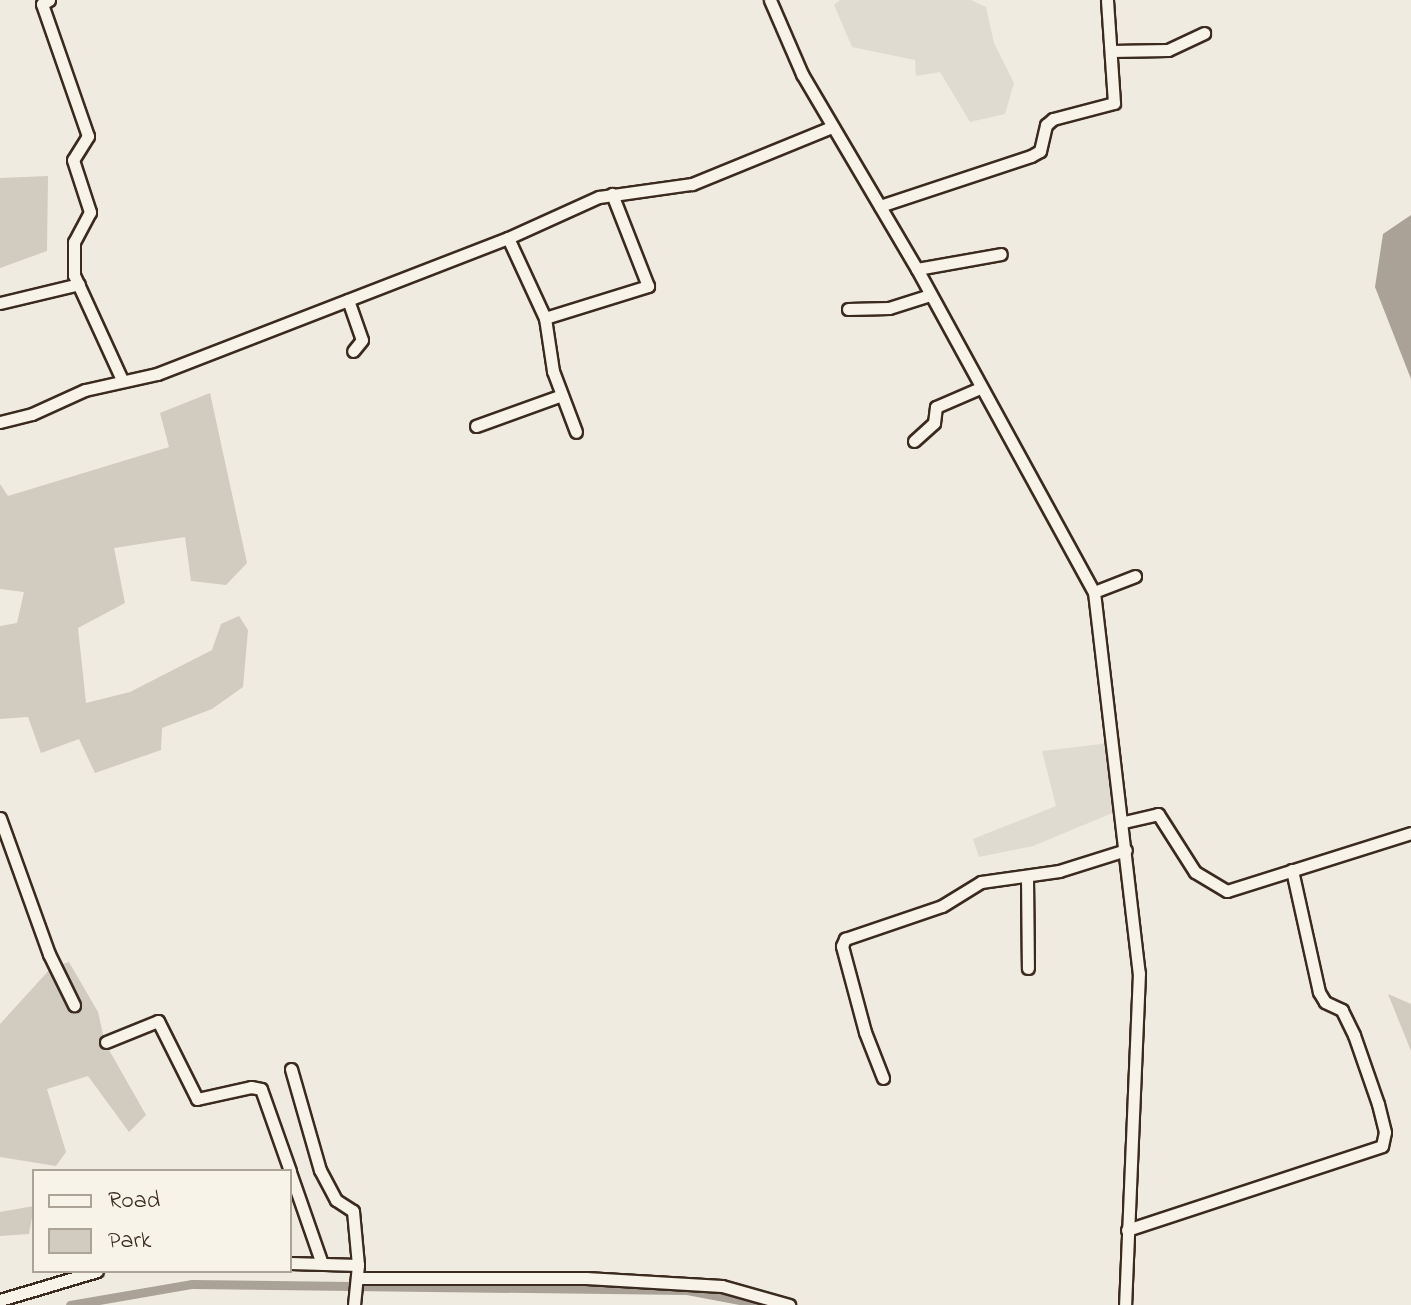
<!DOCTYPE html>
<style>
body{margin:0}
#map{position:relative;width:1411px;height:1305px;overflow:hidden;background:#efebe0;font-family:"Indie Flower",sans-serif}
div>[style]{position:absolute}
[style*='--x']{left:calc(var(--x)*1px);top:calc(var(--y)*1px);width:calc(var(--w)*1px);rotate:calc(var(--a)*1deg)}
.built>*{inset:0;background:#e0dbd0}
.green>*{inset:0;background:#d1cbc0}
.water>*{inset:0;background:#aaa296}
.canal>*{height:9px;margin:-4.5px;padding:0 4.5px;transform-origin:4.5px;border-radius:4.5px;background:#aaa296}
.roads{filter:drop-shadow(2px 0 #3b2a1e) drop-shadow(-2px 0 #3b2a1e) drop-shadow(0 2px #3b2a1e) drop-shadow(0 -2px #3b2a1e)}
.minor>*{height:11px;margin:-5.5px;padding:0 5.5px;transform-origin:5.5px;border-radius:5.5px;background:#f7f3e8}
span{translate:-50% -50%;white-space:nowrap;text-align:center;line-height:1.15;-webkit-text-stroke:6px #f7f3e8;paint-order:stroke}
.legend{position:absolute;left:32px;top:1169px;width:260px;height:104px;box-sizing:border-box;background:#f7f3e8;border:2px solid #aca397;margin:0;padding:10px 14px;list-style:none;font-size:24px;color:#3b2a1e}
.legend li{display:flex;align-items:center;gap:16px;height:40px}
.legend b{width:40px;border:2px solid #aca397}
</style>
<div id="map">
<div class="built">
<div style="clip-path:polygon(840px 0,971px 0,986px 7px,994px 43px,1014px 83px,1005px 114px,970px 122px,940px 72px,916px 76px,915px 60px,852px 47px,834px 5px)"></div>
<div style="clip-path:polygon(1118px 742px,1127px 807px,1033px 846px,979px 857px,973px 839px,1056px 806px,1042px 751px)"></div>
</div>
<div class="green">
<div style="clip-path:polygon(48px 176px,47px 251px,0 268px,0 178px)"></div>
<div style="clip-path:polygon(210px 393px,247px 563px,226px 585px,191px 581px,185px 537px,114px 548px,125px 603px,78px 628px,86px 703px,130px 692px,212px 650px,221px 624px,239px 616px,248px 630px,243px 687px,212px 709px,162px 728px,161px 750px,95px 773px,79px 739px,41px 753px,28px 717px,0 719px,0 626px,17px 623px,24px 592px,0 589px,0 484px,8px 496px,169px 447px,160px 413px)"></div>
<div style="clip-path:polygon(69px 962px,98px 1012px,105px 1043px,146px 1115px,129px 1132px,88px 1076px,47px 1089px,66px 1152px,56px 1166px,0 1157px,0 1024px,51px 968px)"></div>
<div style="clip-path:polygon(1388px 994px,1411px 1004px,1411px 1051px)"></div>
<div style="clip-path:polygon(34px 1206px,29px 1234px,0 1236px,0 1212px)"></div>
</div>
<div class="water">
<div style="clip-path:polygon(1411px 215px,1411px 379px,1375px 287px,1383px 234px)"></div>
</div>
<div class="canal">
<div style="--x:70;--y:1305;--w:124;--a:-9.8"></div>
<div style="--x:192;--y:1284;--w:495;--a:0.7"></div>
<div style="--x:687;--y:1290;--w:80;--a:10.8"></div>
</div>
<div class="roads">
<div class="minor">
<div style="--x:49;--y:0;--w:8;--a:150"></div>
<div style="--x:42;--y:4;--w:140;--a:70.8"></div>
<div style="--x:88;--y:136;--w:28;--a:122"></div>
<div style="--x:73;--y:160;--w:55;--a:71.9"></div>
<div style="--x:90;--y:212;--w:34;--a:118"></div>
<div style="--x:74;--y:242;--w:33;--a:90"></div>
<div style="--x:74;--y:275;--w:115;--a:65.4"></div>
<div style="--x:770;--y:0;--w:81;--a:66.6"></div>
<div style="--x:802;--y:74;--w:226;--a:59.5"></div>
<div style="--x:917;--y:269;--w:368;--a:61.3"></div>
<div style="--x:1094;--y:592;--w:384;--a:83.3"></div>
<div style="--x:1139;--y:973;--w:332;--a:92.4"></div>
<div style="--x:1111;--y:51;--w:57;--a:-1"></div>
<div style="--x:1168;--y:50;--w:40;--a:-25"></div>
<div style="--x:880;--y:206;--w:159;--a:-18.3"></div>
<div style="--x:1031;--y:156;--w:10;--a:-29"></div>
<div style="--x:1040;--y:151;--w:27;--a:-77"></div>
<div style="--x:1046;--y:125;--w:9;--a:-41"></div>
<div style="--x:1053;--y:119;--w:63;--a:-14.7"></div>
<div style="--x:1114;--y:103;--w:103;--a:-93.9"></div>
<div style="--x:508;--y:238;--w:88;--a:65.2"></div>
<div style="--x:545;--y:318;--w:54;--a:81.4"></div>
<div style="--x:553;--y:371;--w:65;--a:69.3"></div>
<div style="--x:917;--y:269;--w:85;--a:-10.1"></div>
<div style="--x:348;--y:300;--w:42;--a:70.7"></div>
<div style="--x:362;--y:340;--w:14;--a:129"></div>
<div style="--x:0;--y:303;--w:81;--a:-13.5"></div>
<div style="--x:848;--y:309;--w:41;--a:-1.4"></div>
<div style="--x:889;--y:308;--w:43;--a:-17.6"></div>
<div style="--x:545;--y:318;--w:108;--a:-17.3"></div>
<div style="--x:648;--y:286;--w:99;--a:-111.4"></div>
<div style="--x:0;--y:422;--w:33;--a:-14"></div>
<div style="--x:32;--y:414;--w:58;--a:-24.4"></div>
<div style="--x:85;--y:390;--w:74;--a:-12.5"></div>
<div style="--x:157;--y:374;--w:376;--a:-21.2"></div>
<div style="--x:508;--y:238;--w:100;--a:-24.3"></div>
<div style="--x:599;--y:197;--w:94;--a:-8"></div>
<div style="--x:692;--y:184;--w:151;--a:-22.2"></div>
<div style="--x:476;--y:426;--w:91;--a:-19.8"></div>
<div style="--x:914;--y:441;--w:27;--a:-42"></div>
<div style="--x:934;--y:423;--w:16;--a:-83"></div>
<div style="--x:936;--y:407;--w:48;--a:-23.4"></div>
<div style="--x:1094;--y:592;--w:44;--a:-21.3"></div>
<div style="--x:0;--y:818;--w:145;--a:70.2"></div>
<div style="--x:49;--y:954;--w:57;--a:63.9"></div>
<div style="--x:1124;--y:822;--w:35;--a:-13"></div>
<div style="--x:1158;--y:814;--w:69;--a:57.5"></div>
<div style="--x:1195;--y:872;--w:37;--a:31"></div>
<div style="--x:1227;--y:891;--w:193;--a:-17.5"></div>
<div style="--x:1027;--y:878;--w:90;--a:89.4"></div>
<div style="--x:106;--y:1042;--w:56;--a:-22"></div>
<div style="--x:158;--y:1021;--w:87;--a:63.4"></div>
<div style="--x:197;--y:1099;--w:55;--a:-12.5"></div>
<div style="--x:251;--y:1087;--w:10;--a:11"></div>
<div style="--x:261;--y:1089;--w:87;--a:70.5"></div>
<div style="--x:291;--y:1069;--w:105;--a:74"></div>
<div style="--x:320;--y:1170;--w:34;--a:62"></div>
<div style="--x:336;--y:1200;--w:20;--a:33"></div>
<div style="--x:353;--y:1211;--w:54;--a:84.7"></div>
<div style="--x:358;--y:1265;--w:40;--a:95.7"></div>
<div style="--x:883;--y:1078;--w:49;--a:-111.4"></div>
<div style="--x:865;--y:1032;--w:89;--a:-105"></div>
<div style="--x:842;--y:946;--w:8;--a:-67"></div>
<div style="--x:845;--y:939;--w:102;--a:-18.8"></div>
<div style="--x:942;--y:906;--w:46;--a:-31.6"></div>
<div style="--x:981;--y:882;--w:79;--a:-8"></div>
<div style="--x:1059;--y:871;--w:70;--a:-17.4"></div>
<div style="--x:290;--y:1172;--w:97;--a:70.8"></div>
<div style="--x:1127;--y:1230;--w:268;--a:-18.2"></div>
<div style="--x:1382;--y:1146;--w:14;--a:-78"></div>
<div style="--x:1385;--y:1132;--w:29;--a:-104"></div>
<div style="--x:1378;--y:1104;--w:73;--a:-109.2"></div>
<div style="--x:1354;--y:1035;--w:28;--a:-116"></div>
<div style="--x:1342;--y:1010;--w:19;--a:-155"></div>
<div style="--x:1325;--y:1002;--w:12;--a:-121"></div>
<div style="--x:1319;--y:992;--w:125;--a:-102.5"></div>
<div style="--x:290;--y:1263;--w:68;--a:1.7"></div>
<div style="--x:357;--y:1278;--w:229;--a:0"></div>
<div style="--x:586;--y:1278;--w:136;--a:3.4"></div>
<div style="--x:722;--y:1286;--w:70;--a:15.8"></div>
<div style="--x:0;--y:1300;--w:101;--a:-16.6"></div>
</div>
</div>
<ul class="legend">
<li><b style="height:10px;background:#f7f3e8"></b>Road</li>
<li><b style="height:22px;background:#d1cbc0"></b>Park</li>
</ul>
</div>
